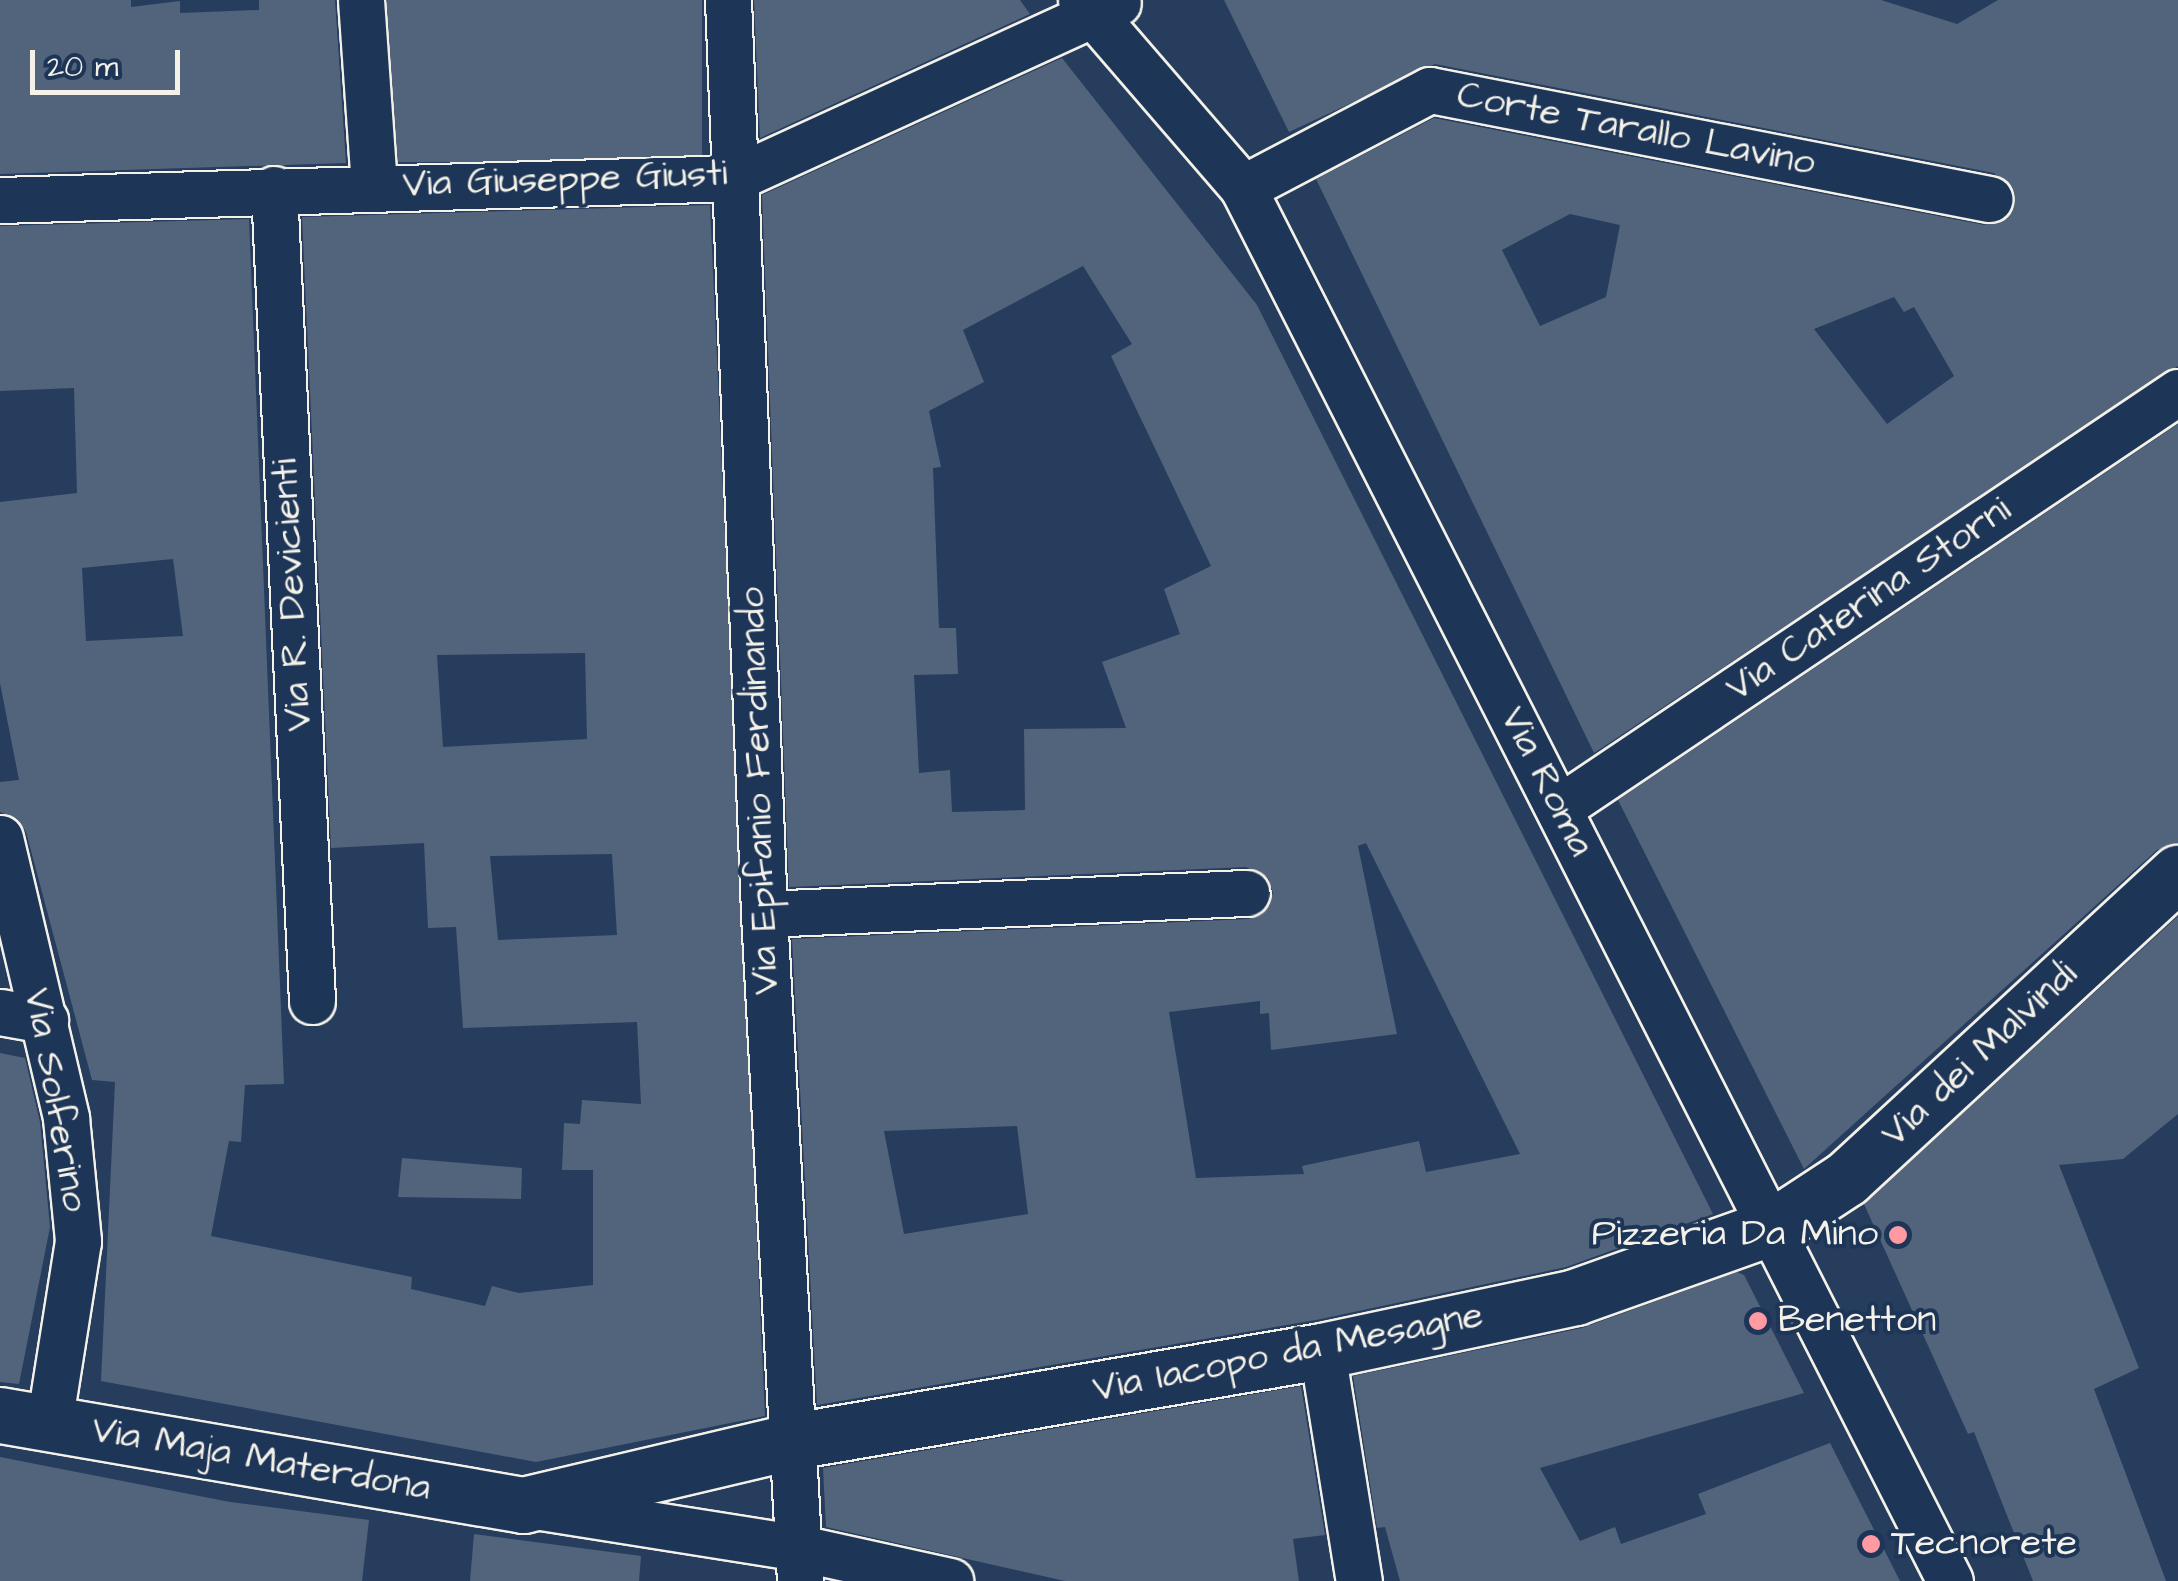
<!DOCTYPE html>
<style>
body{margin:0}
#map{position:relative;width:2178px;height:1581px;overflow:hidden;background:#263d5d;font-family:"Architects Daughter",sans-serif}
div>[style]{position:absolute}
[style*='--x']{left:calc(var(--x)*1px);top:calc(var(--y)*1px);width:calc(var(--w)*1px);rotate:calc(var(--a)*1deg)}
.building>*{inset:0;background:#52647b;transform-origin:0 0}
.roads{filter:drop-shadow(2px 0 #f4f1e8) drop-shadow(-2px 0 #f4f1e8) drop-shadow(0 2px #f4f1e8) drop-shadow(0 -2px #f4f1e8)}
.minor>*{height:45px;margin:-22.5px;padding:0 22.5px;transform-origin:22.5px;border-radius:22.5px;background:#1d3557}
.secondary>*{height:55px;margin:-27.5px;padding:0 27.5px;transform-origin:27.5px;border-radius:27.5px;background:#1d3557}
.dots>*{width:28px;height:28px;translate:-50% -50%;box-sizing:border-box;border:5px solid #1d3557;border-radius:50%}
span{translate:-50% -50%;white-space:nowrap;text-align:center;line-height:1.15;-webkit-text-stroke:8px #1d3557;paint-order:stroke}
.street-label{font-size:38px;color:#f4f1e8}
.poi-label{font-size:38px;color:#f4f1e8}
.right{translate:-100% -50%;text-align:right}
.left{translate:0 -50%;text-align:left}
.scale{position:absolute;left:30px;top:50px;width:150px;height:45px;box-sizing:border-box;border:5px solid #f4f1e8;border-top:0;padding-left:12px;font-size:30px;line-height:35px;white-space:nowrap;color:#f4f1e8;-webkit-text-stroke:8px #1d3557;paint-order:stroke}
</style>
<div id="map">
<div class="building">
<div style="clip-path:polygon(0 0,131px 0,131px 7px,180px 1px,180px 13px,259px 10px,259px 0,335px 0,346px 163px,0 174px)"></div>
<div style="left:387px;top:0;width:315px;height:162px"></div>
<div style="clip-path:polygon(754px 0,1020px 0,1030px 14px,760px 138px)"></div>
<div style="clip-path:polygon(evenodd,1224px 0,1881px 0,1957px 24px,1998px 0,2178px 0,2178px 366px,1594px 753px,1316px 179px,1434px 118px,1984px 225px,2009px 215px,2013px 190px,1994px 173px,1435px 64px,1289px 132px,1224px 0,1570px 214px,1620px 225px,1606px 297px,1540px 326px,1502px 250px,1570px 214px,1224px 0,1894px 297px,1904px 312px,1914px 307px,1954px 376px,1887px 424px,1814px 329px,1894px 297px)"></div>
<div style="clip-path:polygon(evenodd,1062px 58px,1257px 305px,1713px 1214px,1566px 1267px,1316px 1320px,817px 1405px,792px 939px,1248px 919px,1262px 914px,1273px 893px,1268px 878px,1246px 867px,789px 887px,762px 195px,1062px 58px,1083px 266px,1132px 344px,1111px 356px,1211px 566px,1164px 589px,1180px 634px,1102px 662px,1126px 728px,1024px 729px,1025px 810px,952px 812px,950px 770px,919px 773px,914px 675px,958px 674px,956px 628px,939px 628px,933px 468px,941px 467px,929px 411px,984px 382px,963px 330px,1083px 266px,1062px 58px,1366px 843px,1520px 1154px,1426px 1172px,1419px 1141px,1302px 1166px,1304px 1174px,1196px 1178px,1169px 1012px,1260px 1001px,1260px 1014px,1269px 1013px,1271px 1050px,1397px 1034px,1358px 846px,1366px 843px,1062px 58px,1017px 1126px,1028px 1214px,904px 1234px,884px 1131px,1017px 1126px)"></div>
<div style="clip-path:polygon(evenodd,710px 205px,765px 1416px,536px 1462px,101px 1381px,115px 1082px,92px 1080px,26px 832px,18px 819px,0 812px,0 782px,19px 780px,0 683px,0 502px,77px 493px,74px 388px,0 391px,0 226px,249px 219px,284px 1084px,245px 1085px,241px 1142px,229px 1141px,211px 1236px,412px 1277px,411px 1289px,485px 1306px,492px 1286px,519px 1293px,593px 1285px,593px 1170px,562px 1170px,564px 1123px,580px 1124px,582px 1100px,641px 1104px,637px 1022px,463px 1028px,456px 927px,428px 928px,424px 843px,331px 848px,302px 217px,710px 205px,173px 559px,183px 636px,86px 641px,82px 568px,173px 559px,710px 205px,585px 653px,587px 739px,443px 747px,437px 655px,585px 653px,710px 205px,612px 854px,617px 935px,498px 940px,490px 856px,612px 854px)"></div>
<div style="clip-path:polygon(2178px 424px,2178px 843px,2157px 850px,1804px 1169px,1618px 800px)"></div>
<div style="clip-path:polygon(2178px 916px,2178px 1114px,2123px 1159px,2059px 1165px,2139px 1368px,2094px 1389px,2166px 1581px,2033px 1581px,1974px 1432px,1968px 1434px,1864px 1204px)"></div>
<div style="clip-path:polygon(0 1053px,25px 1058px,40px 1122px,50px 1227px,19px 1384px,0 1382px)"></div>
<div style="clip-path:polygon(402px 1158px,522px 1168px,521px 1199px,398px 1197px)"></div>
<div style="clip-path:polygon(1737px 1272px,1744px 1275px,1804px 1393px,1540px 1468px,1580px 1541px,1615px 1527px,1621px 1544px,1706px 1514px,1698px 1494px,1830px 1443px,1900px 1581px,1400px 1581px,1385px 1527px,1377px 1528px,1353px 1376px,1582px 1328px)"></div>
<div style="clip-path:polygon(1301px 1386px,1325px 1535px,1293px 1539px,1299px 1581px,1065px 1581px,826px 1527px,823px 1468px)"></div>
<div style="clip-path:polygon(0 1457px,230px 1502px,369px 1520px,362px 1581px,0 1581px)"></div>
<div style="clip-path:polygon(474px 1534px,641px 1556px,639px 1581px,470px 1581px)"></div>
</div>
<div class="roads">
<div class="minor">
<div style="--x:361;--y:0;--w:187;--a:86"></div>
<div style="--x:728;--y:0;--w:915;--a:87.74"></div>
<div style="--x:764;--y:914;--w:668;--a:86.91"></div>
<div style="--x:1081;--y:0;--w:248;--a:49.2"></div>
<div style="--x:1243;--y:188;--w:1562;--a:63.09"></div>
<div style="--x:1243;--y:188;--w:211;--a:-27.7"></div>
<div style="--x:1430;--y:90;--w:570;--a:11.03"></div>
<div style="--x:274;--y:189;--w:813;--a:87.32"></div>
<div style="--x:0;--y:200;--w:735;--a:-1.71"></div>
<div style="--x:735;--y:178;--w:421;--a:-24.6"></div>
<div style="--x:1559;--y:808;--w:746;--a:-33.9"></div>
<div style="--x:0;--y:838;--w:288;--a:76.7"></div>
<div style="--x:66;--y:1118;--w:124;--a:84.4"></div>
<div style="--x:78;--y:1241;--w:185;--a:99"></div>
<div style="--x:764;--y:914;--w:483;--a:-2.5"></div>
<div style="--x:0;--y:1012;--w:46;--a:10.1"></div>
<div style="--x:1322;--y:1351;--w:233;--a:80.9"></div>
<div style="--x:535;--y:1506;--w:268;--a:9"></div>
<div style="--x:800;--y:1548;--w:154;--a:12.4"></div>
</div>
<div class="secondary">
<div style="--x:0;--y:1415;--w:531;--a:9.76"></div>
<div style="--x:523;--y:1505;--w:277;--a:-13.3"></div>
<div style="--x:793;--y:1441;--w:537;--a:-9.66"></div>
<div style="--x:1322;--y:1351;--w:259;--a:-12"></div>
<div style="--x:1575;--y:1297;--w:211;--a:-19.6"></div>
<div style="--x:1774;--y:1226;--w:87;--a:-33.3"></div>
<div style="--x:1847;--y:1178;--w:450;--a:-42.7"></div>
</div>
</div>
<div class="dots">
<div style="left:1898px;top:1235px;background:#ff9aa2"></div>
<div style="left:1758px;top:1321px;background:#ff9aa2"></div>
<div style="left:1871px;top:1544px;background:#ff9aa2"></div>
</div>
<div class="street-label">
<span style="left:1636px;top:130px;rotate:11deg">Corte Tarallo Lavino</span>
<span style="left:565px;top:180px;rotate:-2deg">Via Giuseppe Giusti</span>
<span style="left:293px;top:595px;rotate:-93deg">Via R. Devicienti</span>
<span style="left:1869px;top:600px;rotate:-34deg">Via Caterina Storni</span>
<span style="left:1546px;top:782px;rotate:63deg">Via Roma</span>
<span style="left:760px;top:791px;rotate:-92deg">Via Epifanio Ferdinando</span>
<span style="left:1980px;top:1055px;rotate:-43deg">Via dei Malvindi</span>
<span style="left:55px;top:1100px;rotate:80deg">Via Solferino</span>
<span style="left:1288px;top:1353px;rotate:-11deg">Via Iacopo da Mesagne</span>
<span style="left:261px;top:1460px;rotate:10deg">Via Maja Materdona</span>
</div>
<div class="poi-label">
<span class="right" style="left:1878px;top:1235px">Pizzeria Da Mino</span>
<span class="left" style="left:1778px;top:1321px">Benetton</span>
<span class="left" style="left:1891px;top:1544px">Tecnorete</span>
</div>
<div class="scale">20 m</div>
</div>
